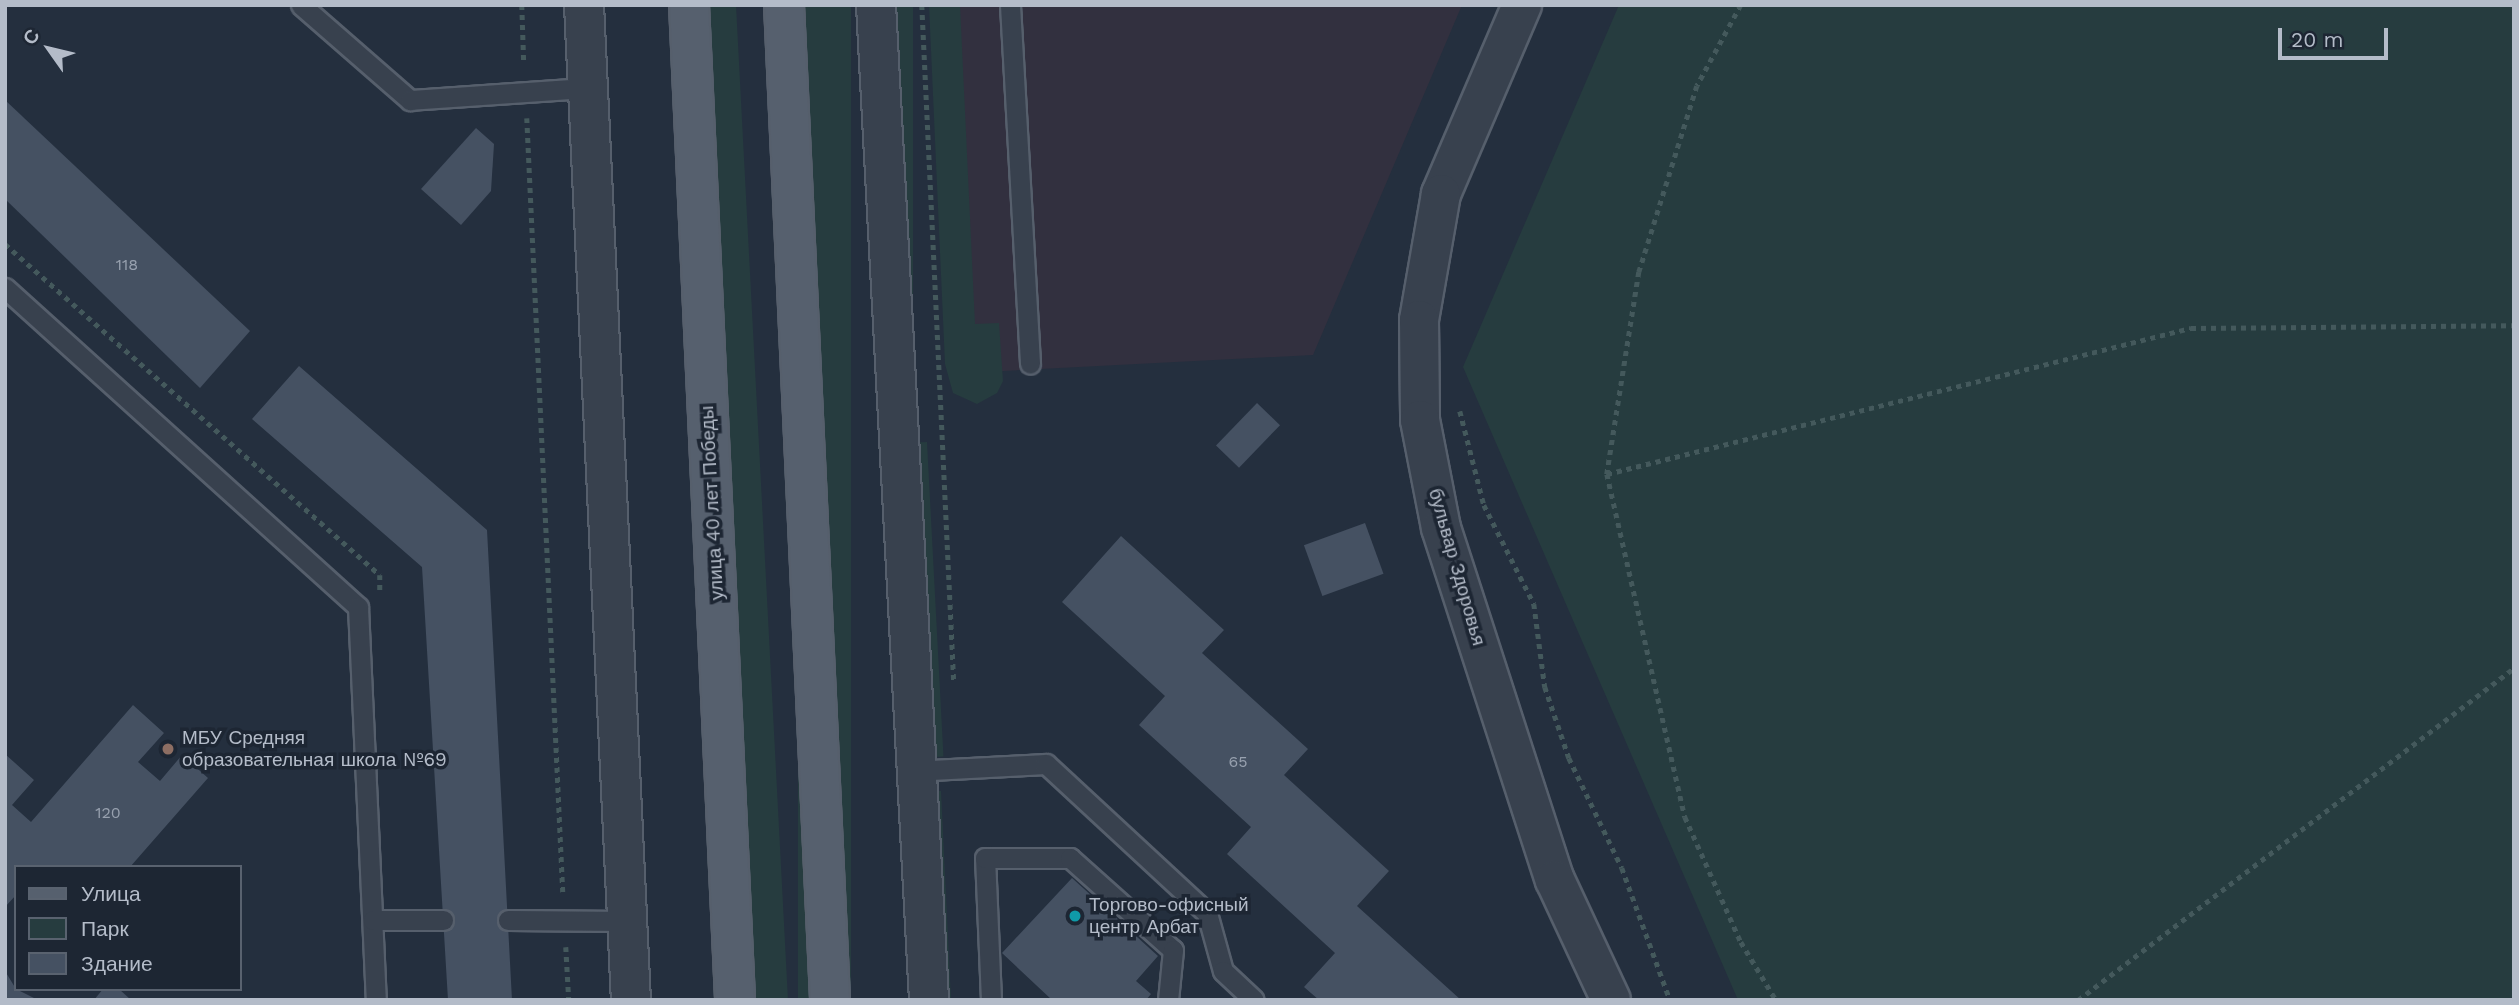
<!DOCTYPE html>
<meta charset="utf-8">
<style>
body{margin:0}
#map{position:relative;width:2519px;height:1005px;overflow:hidden;background:#242f3e;font-family:"Work Sans",sans-serif}
div>[style]{position:absolute}
[style*='--x']{left:calc(var(--x)*1px);top:calc(var(--y)*1px);width:calc(var(--w)*1px);rotate:calc(var(--a)*1deg)}
.medical>*{inset:0;background:#32303f}
.green>*{inset:0;background:#263c3f;transform-origin:0 0}
.building>*{inset:0;background:#455162;transform-origin:0 0}
.path>*{height:4.5px;margin-top:-2.25px;transform-origin:0;background:repeating-linear-gradient(90deg,#44595c 0 5px,transparent 0 10px)}
.roads{filter:drop-shadow(2px 0 #565f6c) drop-shadow(-2px 0 #565f6c) drop-shadow(0 2px #565f6c) drop-shadow(0 -2px #565f6c)}
.service>*{height:19px;margin:-9.5px;padding:0 9.5px;transform-origin:9.5px;border-radius:9.5px;background:#38414e}
.minor>*{height:38px;margin:-19px;padding:0 19px;transform-origin:19px;border-radius:19px;background:#38414e}
.tertiary>*{height:38px;margin:-19px;padding:0 19px;transform-origin:19px;border-radius:19px;background:#38414e}
.primary>*{height:38px;margin:-19px;padding:0 19px;transform-origin:19px;border-radius:19px;background:#56606e}
.dots>*{width:19px;height:19px;translate:-50% -50%;box-sizing:border-box;border:4px solid #1d2633;border-radius:50%}
span{translate:-50% -50%;white-space:nowrap;text-align:center;line-height:1.15;-webkit-text-stroke:7px #1d2633;paint-order:stroke}
.number-label{font-size:16px;color:#98a1af}
.number-label span{-webkit-text-stroke-width:0}
.street-label{font-size:19px;color:#b4bcc9}
.poi-label{font-size:19px;color:#b4bcc9}
.left{translate:0 -50%;text-align:left}
.frame{position:absolute;inset:0;border:7px solid #b4bcc9;pointer-events:none}
.legend{position:absolute;left:14px;top:865px;width:228px;height:126px;box-sizing:border-box;background:#1d2633;border:2px solid #59626f;margin:0;padding:9px 12px;list-style:none;font-size:21px;color:#b4bcc9}
.legend li{display:flex;align-items:center;gap:14px;height:35px}
.legend b{width:35px;border:2px solid #59626f}
.north{position:absolute;left:14px;top:14px;width:70px;height:70px;-webkit-text-stroke:5px #1d2633;paint-order:stroke;rotate:304deg;font-size:19px;font-weight:700;line-height:28px;text-align:center;color:#b4bcc9}
.north::after{content:'';display:block;margin:auto;width:24px;height:32px;background:#b4bcc9;clip-path:polygon(50% 0,100% 100%,50% 72%,0 100%)}
.scale{position:absolute;left:2278px;top:28px;width:110px;height:32px;box-sizing:border-box;border:4px solid #b4bcc9;border-top:0;padding-left:9px;font-size:21px;line-height:24px;white-space:nowrap;color:#b4bcc9;-webkit-text-stroke:5px #1d2633;paint-order:stroke}
</style>
<div id="map">
<div class="medical">
<div style="clip-path:polygon(948px 5px,1462px 5px,1313px 355px,965px 373px)"></div>
</div>
<div class="green">
<div style="clip-path:polygon(706px 5px,736px 5px,788px 1000px,750px 1000px)"></div>
<div style="left:798px;top:5px;width:53px;height:996px"></div>
<div style="left:893px;top:5px;width:20px;height:392px"></div>
<div style="clip-path:polygon(929px 5px,960px 5px,975px 324px,999px 323px,1003px 381px,997px 393px,977px 404px,953px 393px,945px 364px)"></div>
<div style="clip-path:polygon(1619px 5px,2514px 5px,2514px 1000px,1738px 1000px,1463px 367px)"></div>
<div style="left:927px;top:442px;width:315px;height:16px;rotate:87deg"></div>
<div style="clip-path:polygon(929px 791px,941px 791px,951px 1000px,941px 1000px)"></div>
</div>
<div class="building">
<div style="clip-path:polygon(5px 100px,250px 331px,200px 388px,5px 199px)"></div>
<div style="clip-path:polygon(476px 128px,494px 144px,491px 191px,461px 225px,421px 189px)"></div>
<div style="clip-path:polygon(299px 366px,487px 530px,512px 1000px,448px 1000px,422px 567px,252px 419px)"></div>
<div style="left:1257px;top:403px;width:32px;height:59px;rotate:44deg"></div>
<div style="left:1365px;top:523px;width:54px;height:65px;rotate:70deg"></div>
<div style="clip-path:polygon(1121px 536px,1224px 630px,1202px 653px,1308px 749px,1284px 775px,1389px 871px,1357px 906px,1461px 1000px,1319px 1000px,1304px 987px,1335px 953px,1227px 854px,1251px 827px,1139px 725px,1165px 696px,1062px 602px)"></div>
<div style="clip-path:polygon(133px 705px,164px 733px,138px 762px,160px 781px,182px 755px,208px 778px,130px 867px,16px 867px,16px 895px,5px 907px,5px 754px,34px 780px,12px 805px,31px 822px)"></div>
<div style="clip-path:polygon(1072px 878px,1158px 956px,1136px 981px,1151px 994px,1146px 1000px,1052px 1000px,1002px 953px)"></div>
<div style="clip-path:polygon(5px 971px,16px 989px,38px 1000px,5px 1000px)"></div>
<div style="clip-path:polygon(103px 989px,119px 989px,131px 1000px,94px 1000px)"></div>
</div>
<div class="path">
<div style="--x:522;--y:5;--w:59;--a:88.1"></div>
<div style="--x:922;--y:5;--w:679;--a:87.3"></div>
<div style="--x:1741;--y:5;--w:92;--a:118.5"></div>
<div style="--x:1697;--y:86;--w:195;--a:107.3"></div>
<div style="--x:1639;--y:272;--w:205;--a:99"></div>
<div style="--x:1607;--y:474;--w:352;--a:77.2"></div>
<div style="--x:1685;--y:817;--w:137;--a:65.9"></div>
<div style="--x:1741;--y:942;--w:68;--a:58.9"></div>
<div style="--x:527;--y:118;--w:775;--a:87.34"></div>
<div style="--x:5;--y:244;--w:500;--a:41.43"></div>
<div style="--x:380;--y:575;--w:15;--a:90"></div>
<div style="--x:1460;--y:411;--w:97;--a:75.7"></div>
<div style="--x:1484;--y:505;--w:111;--a:63.2"></div>
<div style="--x:1534;--y:604;--w:84;--a:82.5"></div>
<div style="--x:1545;--y:687;--w:75;--a:71.3"></div>
<div style="--x:1569;--y:758;--w:122;--a:64.3"></div>
<div style="--x:1622;--y:868;--w:140;--a:70"></div>
<div style="--x:1607;--y:474;--w:602;--a:-14.04"></div>
<div style="--x:2191;--y:328;--w:323;--a:-0.5"></div>
<div style="--x:566;--y:947;--w:53;--a:86.8"></div>
<div style="--x:2078;--y:1000;--w:548;--a:-37.29"></div>
</div>
<div class="roads">
<div class="service">
<div style="--x:301;--y:5;--w:145;--a:41.1"></div>
<div style="--x:410;--y:100;--w:177;--a:-3.9"></div>
<div style="--x:1010;--y:5;--w:359;--a:86.8"></div>
<div style="--x:5;--y:288;--w:476;--a:42.1"></div>
<div style="--x:358;--y:607;--w:393;--a:87.4"></div>
<div style="--x:912;--y:771;--w:134;--a:-3"></div>
<div style="--x:1046;--y:764;--w:219;--a:42.8"></div>
<div style="--x:1207;--y:913;--w:60;--a:74.6"></div>
<div style="--x:1223;--y:971;--w:42;--a:43.1"></div>
<div style="--x:373;--y:920;--w:70;--a:0"></div>
<div style="--x:508;--y:920;--w:119;--a:0.5"></div>
<div style="--x:991;--y:1000;--w:142;--a:-92.4"></div>
<div style="--x:985;--y:858;--w:85;--a:0"></div>
<div style="--x:1070;--y:858;--w:138;--a:41.8"></div>
<div style="--x:1173;--y:950;--w:50;--a:95.7"></div>
</div>
<div class="minor">
<div style="--x:584;--y:5;--w:996;--a:87.3"></div>
<div style="--x:876;--y:5;--w:996;--a:86.95"></div>
</div>
<div class="tertiary">
<div style="--x:1522;--y:5;--w:206;--a:113.2"></div>
<div style="--x:1441;--y:194;--w:128;--a:99.9"></div>
<div style="--x:1419;--y:320;--w:100;--a:89.4"></div>
<div style="--x:1420;--y:420;--w:110;--a:79"></div>
<div style="--x:1441;--y:528;--w:370;--a:72.1"></div>
<div style="--x:1555;--y:880;--w:132;--a:65"></div>
</div>
<div class="primary">
<div style="--x:689;--y:5;--w:996;--a:87.35"></div>
<div style="--x:784;--y:5;--w:996;--a:87.35"></div>
</div>
</div>
<div class="dots">
<div style="left:168px;top:749px;background:#8d6e63"></div>
<div style="left:1075px;top:916px;background:#0f9aa8"></div>
</div>
<div class="number-label">
<span style="left:127px;top:265px">118</span>
<span style="left:1238px;top:762px">65</span>
<span style="left:108px;top:813px">120</span>
</div>
<div class="street-label">
<span style="left:712px;top:503px;rotate:-93deg">улица 40 лет Победы</span>
<span style="left:1457px;top:567px;rotate:74deg">бульвар Здоровья</span>
</div>
<div class="poi-label">
<span class="left" style="left:182px;top:749px">МБУ Средняя<br>образовательная школа №69</span>
<span class="left" style="left:1089px;top:916px">Торгово-офисный<br>центр Арбат</span>
</div>
<div class="frame"></div>
<ul class="legend">
<li><b style="height:9px;background:#56606e"></b>Улица</li>
<li><b style="height:19px;background:#263c3f"></b>Парк</li>
<li><b style="height:19px;background:#455162"></b>Здание</li>
</ul>
<div class="north">С</div>
<div class="scale">20 m</div>
</div>
